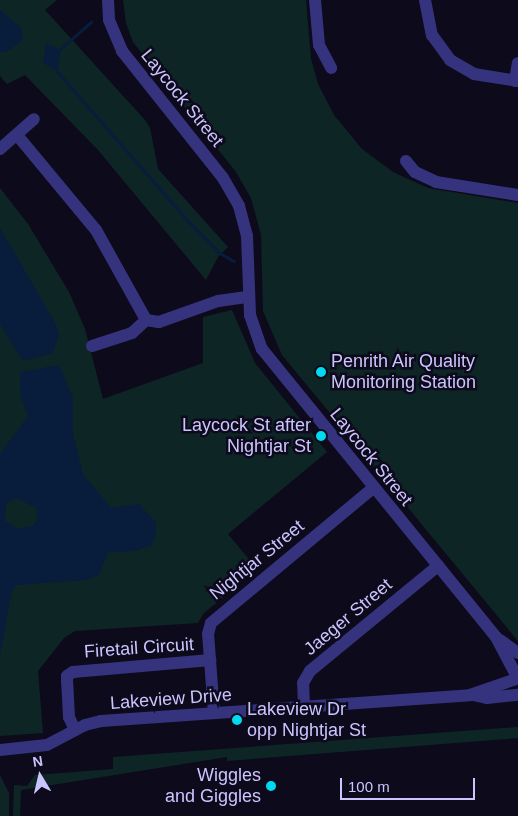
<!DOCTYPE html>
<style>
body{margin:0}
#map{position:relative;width:518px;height:816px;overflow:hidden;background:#0d0a1c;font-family:Arial,sans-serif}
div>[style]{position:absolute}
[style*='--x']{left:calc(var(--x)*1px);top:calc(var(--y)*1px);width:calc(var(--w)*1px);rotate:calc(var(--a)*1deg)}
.green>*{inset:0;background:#0d2625}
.water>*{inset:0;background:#081c3c}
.stream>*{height:2.5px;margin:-1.25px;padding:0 1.25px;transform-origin:1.25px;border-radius:1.25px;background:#081c3c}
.minor>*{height:12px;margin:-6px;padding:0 6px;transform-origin:6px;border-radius:6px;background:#35337d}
.dots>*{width:14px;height:14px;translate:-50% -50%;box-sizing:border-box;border:2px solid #0d0a1c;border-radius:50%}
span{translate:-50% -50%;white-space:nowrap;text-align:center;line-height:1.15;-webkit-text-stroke:5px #0d0a1c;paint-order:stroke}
.street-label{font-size:18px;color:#cbc5ff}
.poi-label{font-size:18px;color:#cbc5ff}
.left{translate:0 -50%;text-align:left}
.right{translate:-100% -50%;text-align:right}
.north{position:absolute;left:15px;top:751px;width:50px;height:50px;-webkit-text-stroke:4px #0d0a1c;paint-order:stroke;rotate:351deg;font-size:14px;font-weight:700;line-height:20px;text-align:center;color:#cbc5ff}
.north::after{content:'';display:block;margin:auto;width:18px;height:22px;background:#cbc5ff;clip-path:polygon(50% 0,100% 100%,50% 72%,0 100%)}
.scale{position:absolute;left:340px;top:778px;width:135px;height:22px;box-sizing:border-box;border:2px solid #cbc5ff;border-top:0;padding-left:6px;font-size:15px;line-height:18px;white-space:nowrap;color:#cbc5ff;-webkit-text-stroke:4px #0d0a1c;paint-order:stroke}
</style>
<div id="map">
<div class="green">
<div style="clip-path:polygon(0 0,57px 0,45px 10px,145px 120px,150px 128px,158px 169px,228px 247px,218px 257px,206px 280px,98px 150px,25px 75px,7px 84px,0 76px)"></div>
<div style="clip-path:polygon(123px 0,306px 0,311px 59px,318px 84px,334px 115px,362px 149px,393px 172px,428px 188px,518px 203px,518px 641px,282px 355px,263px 311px,261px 235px,251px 198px,236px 172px,133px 42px,126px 23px)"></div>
<div style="clip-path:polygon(0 188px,28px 224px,69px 292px,85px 329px,103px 399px,203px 363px,203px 317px,232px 310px,255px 363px,327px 452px,228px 534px,257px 569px,203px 614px,198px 623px,75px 631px,64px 638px,38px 671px,43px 733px,0 736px)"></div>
<div style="clip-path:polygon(518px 727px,518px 738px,227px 761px,227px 757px,21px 790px,20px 816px,13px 816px,14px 785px,27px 786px,35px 775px,113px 769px,113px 757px)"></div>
<div style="clip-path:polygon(0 775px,9px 793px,9px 816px,0 816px)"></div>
</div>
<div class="water">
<div style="clip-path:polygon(0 10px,21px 28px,23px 40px,8px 51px,0 52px)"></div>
<div style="clip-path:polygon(46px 44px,56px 47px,60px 54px,57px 71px,43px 63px)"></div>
<div style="clip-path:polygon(0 228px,54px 321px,59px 334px,53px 353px,23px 361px,0 324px)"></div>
<div style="clip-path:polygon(evenodd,59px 365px,73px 398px,73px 434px,83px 474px,111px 508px,139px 504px,156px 523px,156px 533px,152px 545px,135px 551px,108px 552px,99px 575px,86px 580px,17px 585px,11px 593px,0 657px,0 454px,28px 416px,20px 394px,20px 372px,59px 365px,16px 498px,36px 508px,38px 519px,32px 526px,18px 529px,5px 521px,6px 504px,16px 498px)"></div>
</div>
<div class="stream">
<div style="--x:58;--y:51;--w:44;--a:-41.3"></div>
<div style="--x:57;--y:71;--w:201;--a:48.8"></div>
<div style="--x:189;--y:222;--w:44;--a:45"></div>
<div style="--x:220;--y:253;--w:16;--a:30"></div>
</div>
<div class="minor">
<div style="--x:108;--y:0;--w:20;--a:87"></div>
<div style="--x:109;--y:20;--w:34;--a:67"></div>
<div style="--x:122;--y:51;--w:162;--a:51.5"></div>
<div style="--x:223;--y:178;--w:32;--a:60"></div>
<div style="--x:239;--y:206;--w:31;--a:75"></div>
<div style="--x:247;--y:236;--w:79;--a:87.8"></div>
<div style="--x:250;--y:315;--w:36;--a:71"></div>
<div style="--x:262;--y:349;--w:371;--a:50.9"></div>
<div style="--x:496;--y:637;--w:43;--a:62.2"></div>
<div style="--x:315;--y:0;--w:45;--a:84.9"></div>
<div style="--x:319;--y:45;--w:26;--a:62"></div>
<div style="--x:425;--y:0;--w:36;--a:79"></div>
<div style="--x:432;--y:35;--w:31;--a:54"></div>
<div style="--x:450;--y:60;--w:28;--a:30"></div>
<div style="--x:474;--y:74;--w:45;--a:9"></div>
<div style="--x:515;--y:81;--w:18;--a:-81"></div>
<div style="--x:17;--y:135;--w:124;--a:50.3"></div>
<div style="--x:96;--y:230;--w:103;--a:60.9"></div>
<div style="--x:146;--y:320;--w:13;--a:9"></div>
<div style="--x:159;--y:322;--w:63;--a:-19.6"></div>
<div style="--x:218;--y:301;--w:29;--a:-8"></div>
<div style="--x:0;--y:149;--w:45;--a:-41.4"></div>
<div style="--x:406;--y:161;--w:14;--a:51"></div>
<div style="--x:415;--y:172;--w:23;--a:25"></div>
<div style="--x:436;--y:182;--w:83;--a:9"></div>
<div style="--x:92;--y:346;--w:42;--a:-18"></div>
<div style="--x:132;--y:333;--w:19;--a:-43"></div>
<div style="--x:500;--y:640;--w:22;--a:36"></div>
<div style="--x:473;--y:695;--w:14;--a:12"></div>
<div style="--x:487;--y:698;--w:31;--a:-6"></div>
<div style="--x:304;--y:707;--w:24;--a:-92"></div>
<div style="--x:303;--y:683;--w:14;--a:-60"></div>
<div style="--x:310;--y:671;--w:166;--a:-39.4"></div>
<div style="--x:214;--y:713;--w:79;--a:-94.3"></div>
<div style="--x:208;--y:634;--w:11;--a:-75"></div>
<div style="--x:211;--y:623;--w:212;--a:-39.8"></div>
<div style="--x:75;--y:730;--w:14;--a:-115"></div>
<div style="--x:69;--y:717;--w:35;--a:-93"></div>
<div style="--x:67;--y:682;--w:6;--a:-90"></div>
<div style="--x:67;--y:676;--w:7;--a:-34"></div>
<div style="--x:73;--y:672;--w:138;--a:-5"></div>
<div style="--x:0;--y:750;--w:47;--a:-6.1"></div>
<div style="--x:47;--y:745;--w:43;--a:-27.8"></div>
<div style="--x:85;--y:725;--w:16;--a:-14"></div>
<div style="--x:101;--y:721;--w:370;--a:-4"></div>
<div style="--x:470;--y:695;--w:49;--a:-19.2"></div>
</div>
<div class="dots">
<div style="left:321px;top:372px;background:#00daf0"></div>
<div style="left:321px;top:436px;background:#00daf0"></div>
<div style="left:237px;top:720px;background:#00daf0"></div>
<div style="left:271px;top:786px;background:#00daf0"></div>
</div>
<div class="street-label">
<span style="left:182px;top:98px;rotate:51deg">Laycock Street</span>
<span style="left:371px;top:457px;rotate:51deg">Laycock Street</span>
<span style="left:257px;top:560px;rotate:-39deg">Nightjar Street</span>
<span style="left:348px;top:617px;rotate:-40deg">Jaeger Street</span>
<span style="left:139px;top:648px;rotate:-4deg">Firetail Circuit</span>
<span style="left:171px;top:699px;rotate:-4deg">Lakeview Drive</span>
</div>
<div class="poi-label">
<span class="left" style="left:331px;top:372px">Penrith Air Quality<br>Monitoring Station</span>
<span class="right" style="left:311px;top:436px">Laycock St after<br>Nightjar St</span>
<span class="left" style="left:247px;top:720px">Lakeview Dr<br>opp Nightjar St</span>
<span class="right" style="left:261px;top:786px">Wiggles<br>and Giggles</span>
</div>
<div class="north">N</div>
<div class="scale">100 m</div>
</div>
